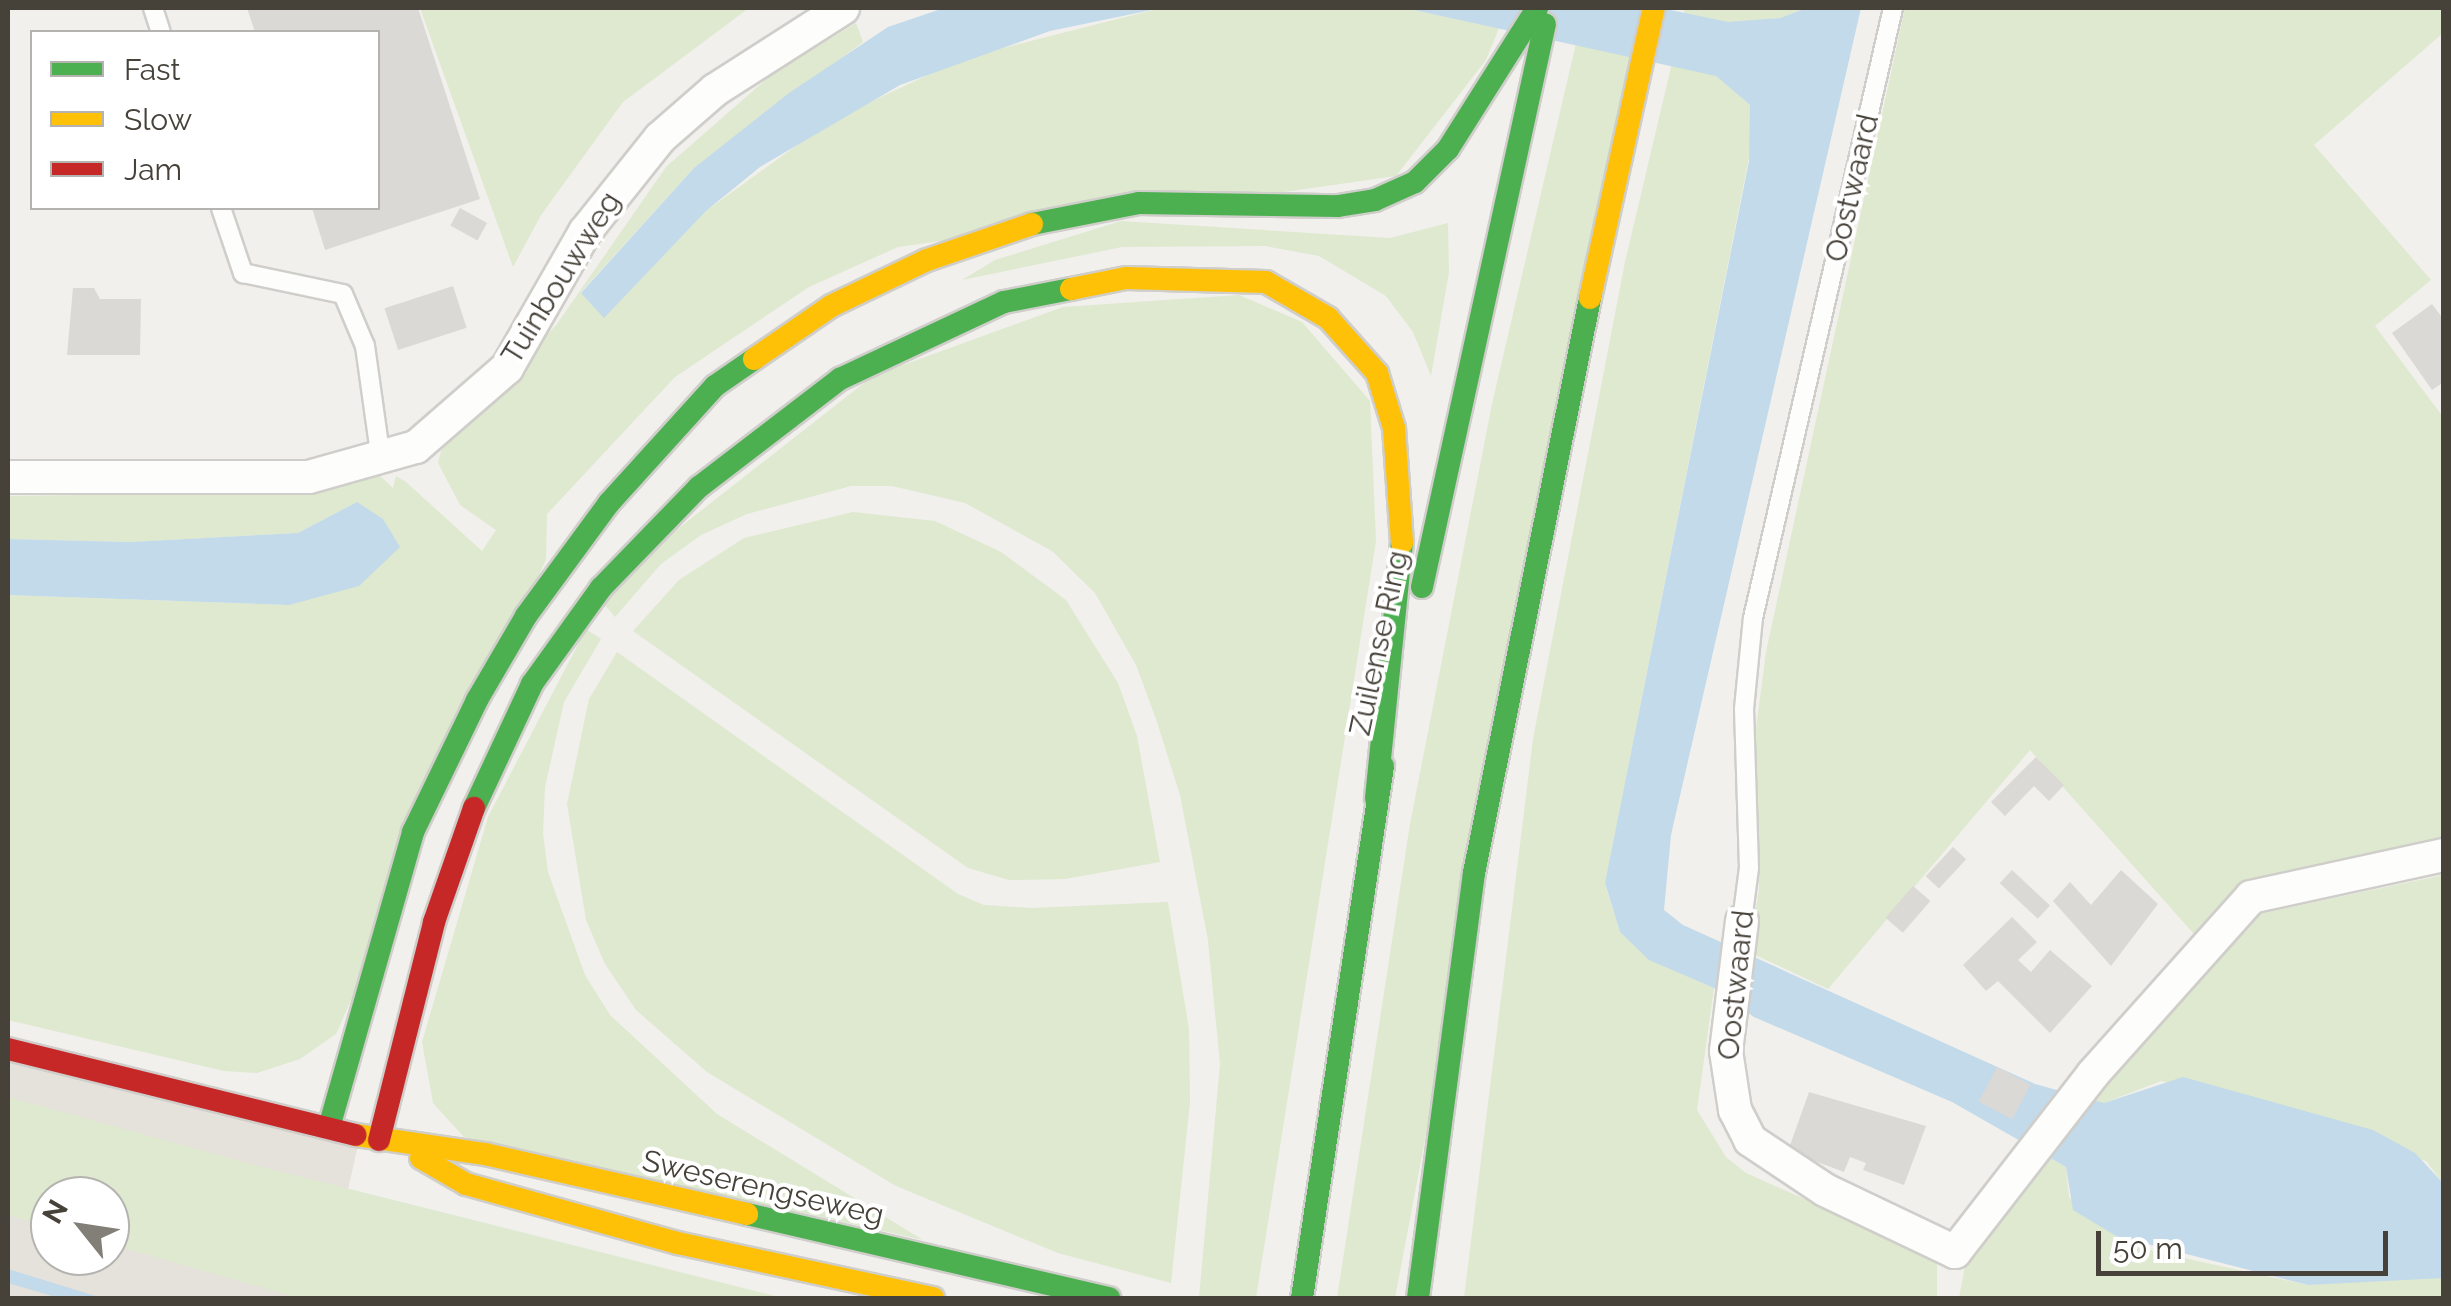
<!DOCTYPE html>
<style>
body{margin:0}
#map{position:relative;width:2451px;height:1306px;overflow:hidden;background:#f1f0ec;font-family:Raleway,sans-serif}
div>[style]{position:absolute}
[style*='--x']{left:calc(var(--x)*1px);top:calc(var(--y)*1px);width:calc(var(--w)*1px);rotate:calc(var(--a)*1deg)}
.residential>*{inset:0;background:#e5e1db}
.green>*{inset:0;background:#dee9cf}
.water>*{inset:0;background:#c2daea}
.building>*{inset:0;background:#dbd9d5;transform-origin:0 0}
.roads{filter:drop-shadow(2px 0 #cfceca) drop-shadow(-2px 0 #cfceca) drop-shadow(0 2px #cfceca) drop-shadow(0 -2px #cfceca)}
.lane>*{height:18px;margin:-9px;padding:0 9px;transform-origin:9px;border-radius:9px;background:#fdfdfc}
.street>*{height:32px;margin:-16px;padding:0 16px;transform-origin:16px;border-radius:16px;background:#fdfdfc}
.fast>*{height:22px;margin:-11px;padding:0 11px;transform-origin:11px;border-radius:11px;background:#4caf50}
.slow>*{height:22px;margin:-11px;padding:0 11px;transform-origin:11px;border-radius:11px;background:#ffc107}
.jam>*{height:22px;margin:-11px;padding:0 11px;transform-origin:11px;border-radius:11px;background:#c62828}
span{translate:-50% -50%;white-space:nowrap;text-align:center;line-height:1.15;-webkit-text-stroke:8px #fff;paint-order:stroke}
.street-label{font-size:30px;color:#464139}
.frame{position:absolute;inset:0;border:10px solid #464139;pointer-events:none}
.legend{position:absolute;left:30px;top:30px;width:350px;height:180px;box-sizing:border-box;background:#fff;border:2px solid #b5b3b0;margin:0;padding:12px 18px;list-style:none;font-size:30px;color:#464139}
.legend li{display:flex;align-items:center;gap:20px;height:50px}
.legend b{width:50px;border:2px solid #b5b3b0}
.north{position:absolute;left:30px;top:1176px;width:100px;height:100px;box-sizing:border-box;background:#fff;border:2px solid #b5b3b0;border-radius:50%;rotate:300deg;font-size:28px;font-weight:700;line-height:40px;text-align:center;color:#464139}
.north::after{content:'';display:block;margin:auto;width:35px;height:45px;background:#827e78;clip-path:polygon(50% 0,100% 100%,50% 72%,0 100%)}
.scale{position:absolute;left:2096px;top:1231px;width:292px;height:45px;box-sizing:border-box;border:5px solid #464139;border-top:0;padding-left:12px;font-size:30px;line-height:35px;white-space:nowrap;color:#464139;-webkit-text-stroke:8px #fff;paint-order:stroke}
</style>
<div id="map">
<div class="residential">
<div style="clip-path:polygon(evenodd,8px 1061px,358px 1145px,346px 1199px,739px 1298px,8px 1298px,8px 1061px,50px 1196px,110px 1196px,110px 1256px,50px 1256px,50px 1196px)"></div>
</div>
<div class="green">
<div style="clip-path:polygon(420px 8px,749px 8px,623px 102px,541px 215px,513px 267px)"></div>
<div style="clip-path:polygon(1161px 8px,1405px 8px,1499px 28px,1486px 60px,1396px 176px,898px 247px,809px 287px,675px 377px,547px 514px,546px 559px,336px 1034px,300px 1059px,257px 1073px,224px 1071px,8px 1020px,8px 595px,289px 605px,357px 502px,298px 533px,131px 542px,8px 539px,8px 496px,302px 492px,378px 474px,393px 488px,396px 476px,406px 482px,482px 551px,496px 530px,460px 505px,438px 463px,441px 451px,557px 324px,666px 167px,771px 75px,856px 23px,863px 42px,694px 168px,581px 292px,604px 317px,706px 211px,832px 120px,964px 58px)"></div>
<div style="clip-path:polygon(1639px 8px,1395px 1298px,1337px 1298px,1410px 824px,1492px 404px,1577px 39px)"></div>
<div style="clip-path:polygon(1685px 8px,1807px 8px,1780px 18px,1728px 23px,1716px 76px,1750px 105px,1754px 132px,1605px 884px,1620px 932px,1650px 960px,1714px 988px,1697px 1110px,1726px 1157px,1746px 1173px,1937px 1258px,1937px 1298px,1464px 1298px,1533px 739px,1625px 262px)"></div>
<div style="clip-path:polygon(1905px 8px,2443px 8px,2443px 33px,2314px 145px,2431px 280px,2375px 326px,2443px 417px,2443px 839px,2229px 900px,2194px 934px,2030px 750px,1828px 989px,1749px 952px,1759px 889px,1755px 737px,1766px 652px)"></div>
<div style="clip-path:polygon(1121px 221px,1390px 238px,1448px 223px,1449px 272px,1431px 376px,1413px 332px,1386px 296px,1319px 256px,1265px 246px,1122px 247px,962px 280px,995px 260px)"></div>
<div style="clip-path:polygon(1239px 295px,1302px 322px,1370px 401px,1376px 541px,1256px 1298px,1199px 1298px,1220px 1064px,1208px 940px,1180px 795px,1156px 719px,1136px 665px,1095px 593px,1052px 551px,965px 503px,892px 486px,851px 486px,747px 514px,701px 535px,661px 564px,615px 617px,604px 604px,670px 535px,873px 376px,1063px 307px)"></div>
<div style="clip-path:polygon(853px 512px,935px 521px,1001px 552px,1066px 600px,1118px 683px,1137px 736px,1160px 862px,1065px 879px,1009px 880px,968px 868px,633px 631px,679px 580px,744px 538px)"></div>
<div style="clip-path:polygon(586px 629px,601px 639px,564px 702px,545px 787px,543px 833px,548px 872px,585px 975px,610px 1015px,717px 1114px,923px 1240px,464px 1137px,433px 1103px,422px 1042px,488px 817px)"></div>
<div style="clip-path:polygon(617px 652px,958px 894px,984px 905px,1032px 908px,1168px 902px,1189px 1029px,1190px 1102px,1171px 1283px,1058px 1253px,896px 1186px,707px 1072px,636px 1010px,605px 964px,586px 920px,567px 804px,589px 699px)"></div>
<div style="clip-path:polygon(2443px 875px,2443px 1183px,2426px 1161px,2161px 1081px,2104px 1103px,2095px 1101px,2237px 927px,2259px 914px)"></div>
<div style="clip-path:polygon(8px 1097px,258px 1166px,783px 1298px,299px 1298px,110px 1244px,110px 1196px,50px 1196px,50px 1227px,8px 1215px)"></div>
<div style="clip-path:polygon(2048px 1157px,2066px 1167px,2069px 1197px,2116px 1236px,2156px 1252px,2308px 1285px,2434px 1276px,2444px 1278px,2443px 1298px,1959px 1298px,1966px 1261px)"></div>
</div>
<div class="water">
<div style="clip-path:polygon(944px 8px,1161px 8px,1050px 31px,900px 85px,760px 167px,706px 211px,604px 318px,581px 293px,694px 168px,789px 93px,888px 27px)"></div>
<div style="clip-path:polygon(1405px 8px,1661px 8px,1728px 22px,1780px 18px,1807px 8px,1861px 8px,1671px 835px,1664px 910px,1683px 925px,2035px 1084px,2104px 1103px,2183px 1077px,2373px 1130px,2415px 1153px,2443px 1183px,2443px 1278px,2308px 1285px,2116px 1236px,2073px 1210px,2066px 1167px,1952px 1102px,1754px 1017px,1714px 988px,1649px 960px,1620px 932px,1605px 883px,1749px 161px,1750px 105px,1716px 76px)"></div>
<div style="clip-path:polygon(357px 502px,383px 519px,400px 547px,359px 586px,289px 605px,8px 595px,8px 539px,131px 542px,298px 533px)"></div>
<div style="clip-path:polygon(8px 1269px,102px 1298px,59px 1298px,8px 1283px)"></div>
</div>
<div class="building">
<div style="clip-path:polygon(247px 8px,418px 8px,480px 199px,325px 250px,312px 208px,378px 208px,378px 32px,255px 32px)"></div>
<div style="left:460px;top:208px;width:31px;height:20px;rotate:29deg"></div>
<div style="left:453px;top:286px;width:44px;height:72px;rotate:72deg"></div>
<div style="clip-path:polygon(73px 288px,94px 288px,100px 299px,141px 299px,140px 355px,67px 355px)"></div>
<div style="clip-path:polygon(2432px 304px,2444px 320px,2444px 382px,2432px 390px,2392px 333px)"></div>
<div style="clip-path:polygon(2036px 757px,2064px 785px,2049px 801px,2034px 786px,2005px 816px,1991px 802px)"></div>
<div style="left:1953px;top:847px;width:18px;height:40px;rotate:43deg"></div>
<div style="left:2012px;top:870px;width:52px;height:18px;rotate:43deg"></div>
<div style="clip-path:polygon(2121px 870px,2158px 904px,2111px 966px,2053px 901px,2070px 882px,2091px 905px)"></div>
<div style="left:1913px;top:886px;width:23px;height:42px;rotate:41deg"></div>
<div style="clip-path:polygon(2012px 917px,2037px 942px,2018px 960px,2031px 972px,2050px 950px,2092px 986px,2050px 1033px,1998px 981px,1986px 991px,1963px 965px)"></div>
<div style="left:1997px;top:1067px;width:38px;height:39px;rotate:28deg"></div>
<div style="clip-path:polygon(1809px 1092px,1926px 1126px,1904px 1185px,1863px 1170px,1866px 1163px,1850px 1157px,1844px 1172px,1788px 1151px)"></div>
</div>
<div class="roads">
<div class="lane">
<div style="--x:153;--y:8;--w:25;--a:72"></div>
<div style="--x:221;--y:208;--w:69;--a:71.3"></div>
<div style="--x:243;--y:273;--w:102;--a:11.9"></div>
<div style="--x:343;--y:294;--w:56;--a:67.1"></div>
<div style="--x:365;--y:346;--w:115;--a:82"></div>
<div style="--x:1742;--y:921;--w:53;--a:-82.5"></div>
<div style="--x:1749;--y:868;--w:159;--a:-91.8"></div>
<div style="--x:1744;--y:709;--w:91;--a:-84.4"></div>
<div style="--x:1753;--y:618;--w:626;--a:-77.07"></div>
</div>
<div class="street">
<div style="--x:8;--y:477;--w:301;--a:0"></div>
<div style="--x:309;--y:477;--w:111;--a:-15.7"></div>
<div style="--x:416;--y:447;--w:121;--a:-41"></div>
<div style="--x:507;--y:368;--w:157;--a:-60.2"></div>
<div style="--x:585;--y:232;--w:120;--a:-51.4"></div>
<div style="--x:660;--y:138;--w:73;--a:-41.1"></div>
<div style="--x:715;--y:90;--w:152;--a:-32.6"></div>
<div style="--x:1742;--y:921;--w:131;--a:97"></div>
<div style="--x:1726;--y:1051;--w:60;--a:81.3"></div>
<div style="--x:1735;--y:1110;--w:34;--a:63"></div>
<div style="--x:1750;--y:1140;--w:90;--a:33.7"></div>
<div style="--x:1825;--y:1190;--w:144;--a:25.5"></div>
<div style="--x:1955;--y:1252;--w:225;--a:-52.2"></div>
<div style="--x:2093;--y:1074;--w:237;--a:-48.2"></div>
<div style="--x:2251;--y:897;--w:198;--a:-12.3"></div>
</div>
<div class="fast">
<div style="--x:1032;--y:224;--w:109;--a:-11.1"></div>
<div style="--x:1139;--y:203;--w:199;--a:0.9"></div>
<div style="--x:1338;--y:206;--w:37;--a:-9"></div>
<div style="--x:1375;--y:200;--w:44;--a:-24.2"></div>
<div style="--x:1415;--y:182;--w:47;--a:-45"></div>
<div style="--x:1448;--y:149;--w:167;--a:-57.7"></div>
<div style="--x:1422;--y:587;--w:576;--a:-77.68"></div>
<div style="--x:1376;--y:798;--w:256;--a:-84.2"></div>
<div style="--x:474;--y:808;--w:137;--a:-64.9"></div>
<div style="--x:532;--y:684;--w:118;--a:-54.3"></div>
<div style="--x:601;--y:588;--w:141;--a:-45.9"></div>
<div style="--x:699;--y:487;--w:178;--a:-37.5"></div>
<div style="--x:840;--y:379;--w:181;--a:-25.2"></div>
<div style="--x:1004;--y:302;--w:68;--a:-11"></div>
<div style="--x:330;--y:1124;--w:304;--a:-74.1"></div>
<div style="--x:413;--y:832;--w:147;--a:-64.1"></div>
<div style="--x:477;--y:700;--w:97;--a:-59.7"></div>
<div style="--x:526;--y:616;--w:140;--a:-53.7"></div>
<div style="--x:609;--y:503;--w:158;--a:-47.8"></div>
<div style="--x:715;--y:386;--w:47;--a:-34.7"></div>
<div style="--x:747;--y:1214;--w:372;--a:13.1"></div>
<div style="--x:1302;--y:1298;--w:538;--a:-81.34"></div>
<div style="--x:1418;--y:1298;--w:429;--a:-82.5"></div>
<div style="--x:1474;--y:873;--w:587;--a:-78.59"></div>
</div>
<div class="slow">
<div style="--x:1071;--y:289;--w:56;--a:-11.3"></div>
<div style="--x:1126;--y:278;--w:140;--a:1.6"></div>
<div style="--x:1266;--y:282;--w:72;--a:30.1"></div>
<div style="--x:1328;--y:318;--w:74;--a:48.3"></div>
<div style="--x:1377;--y:373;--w:58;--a:72.8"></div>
<div style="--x:1394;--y:428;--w:115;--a:86"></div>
<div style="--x:1590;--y:298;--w:297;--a:-77.6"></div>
<div style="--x:754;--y:359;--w:93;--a:-34.5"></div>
<div style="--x:831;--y:306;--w:106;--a:-25.6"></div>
<div style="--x:927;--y:260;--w:111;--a:-18.9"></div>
<div style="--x:356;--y:1135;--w:130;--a:8.4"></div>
<div style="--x:485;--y:1154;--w:269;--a:12.9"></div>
<div style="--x:421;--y:1158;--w:52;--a:30"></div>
<div style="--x:466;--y:1184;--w:220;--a:15.6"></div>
<div style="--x:678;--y:1243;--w:261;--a:12.2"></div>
</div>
<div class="jam">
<div style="--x:8;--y:1049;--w:358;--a:13.9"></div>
<div style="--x:379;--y:1140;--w:225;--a:-75.8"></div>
<div style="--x:434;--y:922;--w:121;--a:-70.7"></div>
</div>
</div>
<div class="street-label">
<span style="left:1852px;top:188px;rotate:-77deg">Oostwaard</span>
<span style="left:561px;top:278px;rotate:-58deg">Tuinbouwweg</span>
<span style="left:1379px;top:643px;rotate:-78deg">Zuilense Ring</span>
<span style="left:1736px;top:985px;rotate:-84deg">Oostwaard</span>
<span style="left:763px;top:1188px;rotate:13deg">Sweserengseweg</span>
</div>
<div class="frame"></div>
<ul class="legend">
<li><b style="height:12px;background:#4caf50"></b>Fast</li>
<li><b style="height:12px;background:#ffc107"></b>Slow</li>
<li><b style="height:12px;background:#c62828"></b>Jam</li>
</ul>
<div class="north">N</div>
<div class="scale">50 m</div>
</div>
